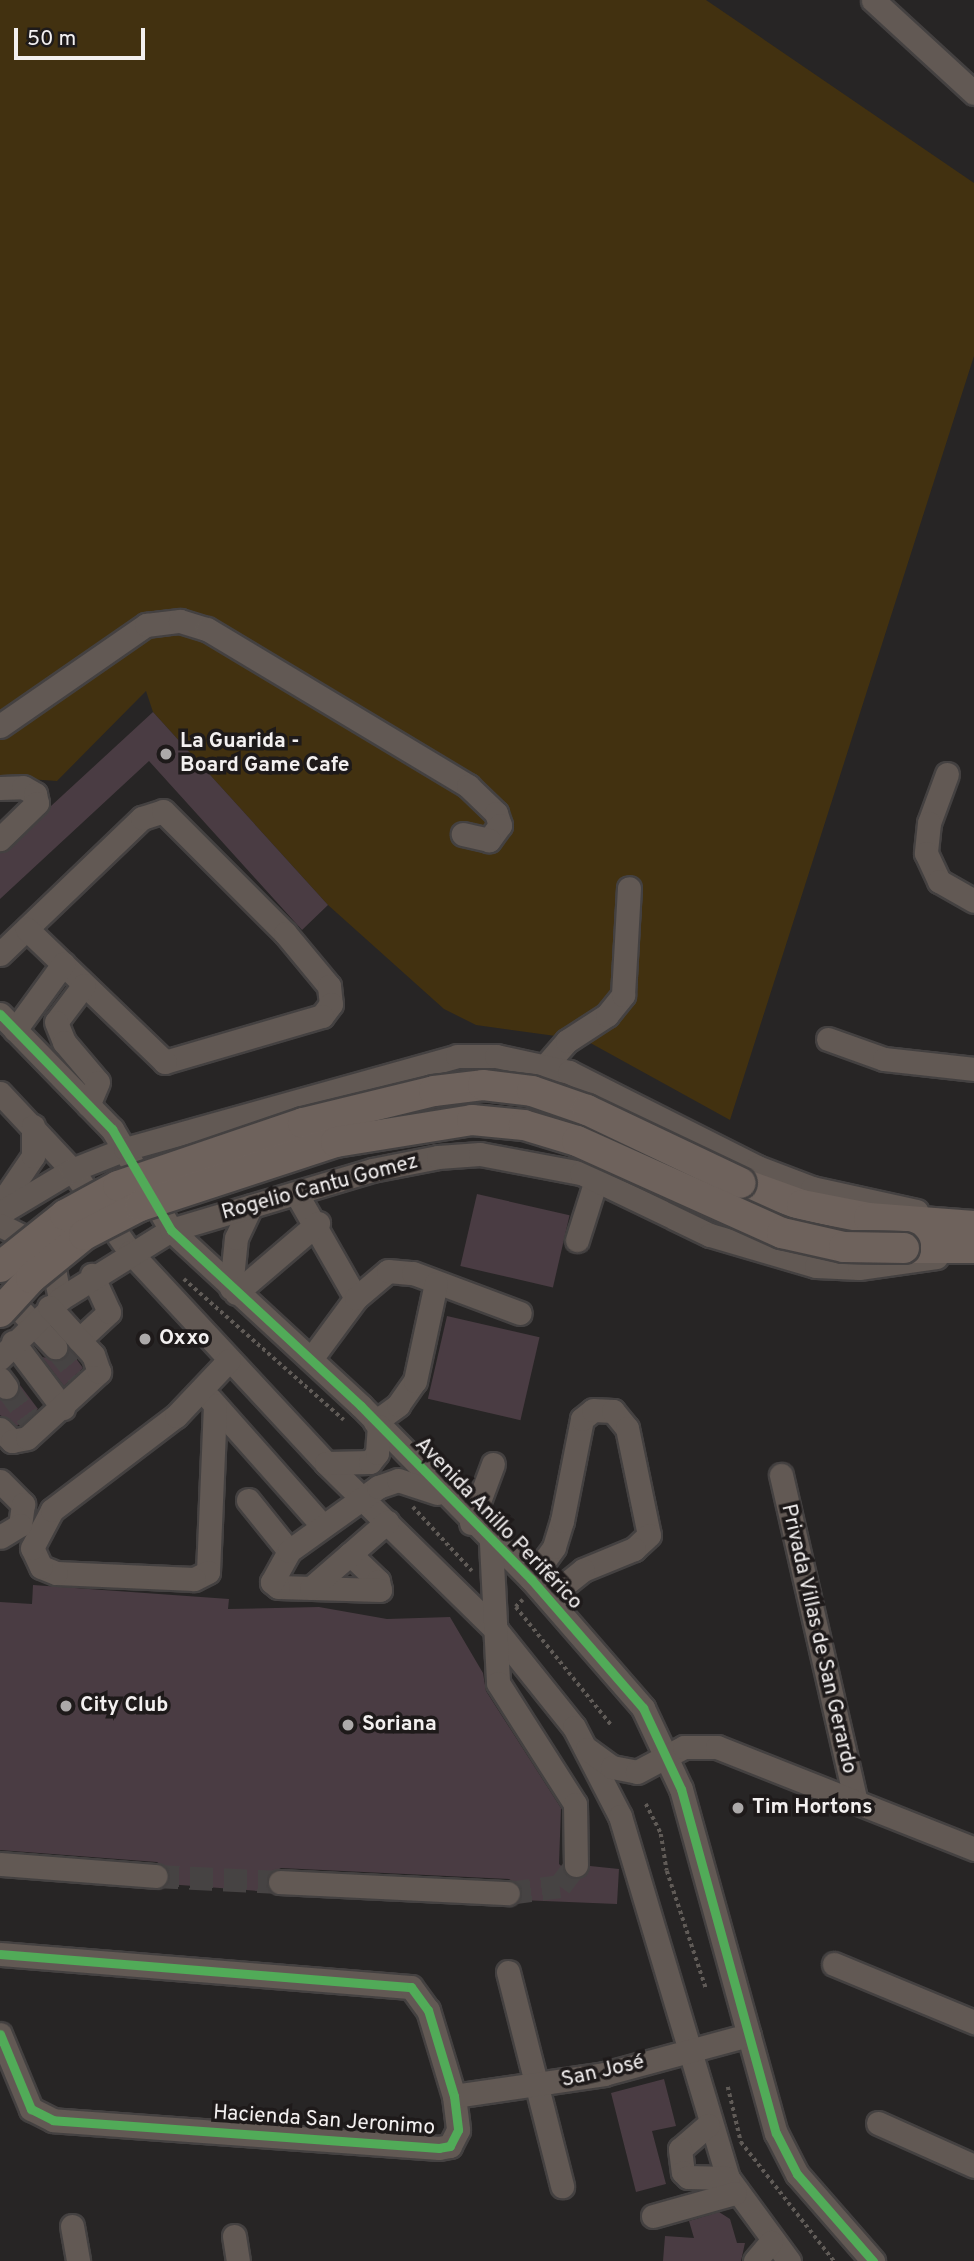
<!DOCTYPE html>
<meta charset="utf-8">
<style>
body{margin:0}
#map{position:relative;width:974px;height:2261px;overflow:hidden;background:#272525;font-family:Overpass,sans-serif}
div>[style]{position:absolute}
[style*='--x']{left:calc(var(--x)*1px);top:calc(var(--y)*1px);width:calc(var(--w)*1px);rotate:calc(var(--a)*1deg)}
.green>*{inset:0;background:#423110}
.building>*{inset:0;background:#4a3c43;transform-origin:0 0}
.minor-tunnel>*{height:23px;margin-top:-11.5px;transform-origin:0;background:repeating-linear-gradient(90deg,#464343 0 23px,transparent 0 34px)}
.path>*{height:3.5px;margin-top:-1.75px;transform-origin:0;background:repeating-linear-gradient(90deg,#605b57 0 3.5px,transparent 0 7px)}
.roads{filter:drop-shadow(2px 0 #444141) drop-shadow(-2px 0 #444141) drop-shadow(0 2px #444141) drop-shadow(0 -2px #444141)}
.minor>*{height:23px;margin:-11.5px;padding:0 11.5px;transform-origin:11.5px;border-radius:11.5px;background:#625954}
.major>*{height:30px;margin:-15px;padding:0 15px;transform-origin:15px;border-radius:15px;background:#6e625c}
.bridges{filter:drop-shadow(2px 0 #444141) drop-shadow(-2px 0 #444141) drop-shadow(0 2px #444141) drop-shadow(0 -2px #444141)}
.major-bridge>*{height:30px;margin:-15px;padding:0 15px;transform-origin:15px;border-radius:15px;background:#6e625c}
.cycleway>*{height:9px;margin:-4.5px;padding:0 4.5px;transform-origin:4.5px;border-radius:4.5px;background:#51ab58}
.dots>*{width:19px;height:19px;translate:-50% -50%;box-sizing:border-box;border:4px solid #1e1a1a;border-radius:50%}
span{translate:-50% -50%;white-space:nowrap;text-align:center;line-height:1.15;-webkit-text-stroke:7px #1e1a1a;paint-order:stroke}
.poi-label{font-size:21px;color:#f3f0f0;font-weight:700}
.left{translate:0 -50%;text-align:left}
.street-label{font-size:21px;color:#f3f0f0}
.scale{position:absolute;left:14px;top:28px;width:131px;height:32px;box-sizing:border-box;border:4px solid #f3f0f0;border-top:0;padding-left:9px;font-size:21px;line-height:24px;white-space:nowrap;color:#f3f0f0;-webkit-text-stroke:5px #1e1a1a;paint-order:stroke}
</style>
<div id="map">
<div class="green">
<div style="clip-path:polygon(0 0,706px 0,974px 183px,974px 356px,730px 1120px,585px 1040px,476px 1025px,444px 1009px,328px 905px,153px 712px,146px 691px,57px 781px,0 777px)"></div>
</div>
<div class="building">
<div style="clip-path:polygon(153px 712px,328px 905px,302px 930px,149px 761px,0 899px,0 853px)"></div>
<div style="left:477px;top:1194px;width:95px;height:74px;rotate:13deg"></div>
<div style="left:447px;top:1316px;width:95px;height:85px;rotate:13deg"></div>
<div style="clip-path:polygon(69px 1349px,83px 1368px,64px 1386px,42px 1357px,59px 1360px)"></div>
<div style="clip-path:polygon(20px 1385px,38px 1409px,17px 1426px,0 1415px,0 1400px,14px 1399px)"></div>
<div style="clip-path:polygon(33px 1585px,229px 1599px,228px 1609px,319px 1607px,387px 1619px,450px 1617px,483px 1673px,486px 1691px,561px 1808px,559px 1864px,576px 1879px,590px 1866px,619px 1869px,617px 1904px,520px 1900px,520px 1886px,509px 1879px,281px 1868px,268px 1875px,271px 1892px,167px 1884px,169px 1871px,157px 1862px,0 1850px,0 1602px,32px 1604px)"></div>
<div style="clip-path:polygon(664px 2079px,676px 2126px,652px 2131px,666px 2184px,636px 2192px,611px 2093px)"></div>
<div style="clip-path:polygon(719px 2212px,730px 2219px,737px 2243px,745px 2243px,741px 2261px,663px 2261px,665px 2236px,694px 2238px,689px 2221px)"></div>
</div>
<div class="minor-tunnel">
<div style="--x:55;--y:1347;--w:44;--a:50.5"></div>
<div style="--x:6;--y:1387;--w:46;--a:53.9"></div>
<div style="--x:156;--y:1876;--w:124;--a:2.8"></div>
<div style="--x:508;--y:1893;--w:52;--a:-7.7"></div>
<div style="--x:560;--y:1886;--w:26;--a:-53"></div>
</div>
<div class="path">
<div style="--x:184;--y:1279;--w:213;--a:41.4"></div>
<div style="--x:413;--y:1507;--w:87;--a:47.3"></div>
<div style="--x:523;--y:1600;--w:10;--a:135"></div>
<div style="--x:516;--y:1607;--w:153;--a:51.1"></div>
<div style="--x:646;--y:1804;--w:34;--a:63"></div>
<div style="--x:661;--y:1834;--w:37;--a:81"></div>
<div style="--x:667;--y:1871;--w:123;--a:71.6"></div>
<div style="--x:728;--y:2087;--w:57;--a:76.7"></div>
<div style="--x:741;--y:2142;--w:151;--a:52"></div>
</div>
<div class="roads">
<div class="minor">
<div style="--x:873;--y:0;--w:137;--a:42.6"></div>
<div style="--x:0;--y:726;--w:178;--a:-34.7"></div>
<div style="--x:146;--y:625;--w:34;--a:-7"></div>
<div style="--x:180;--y:621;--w:28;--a:17"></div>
<div style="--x:207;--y:629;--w:305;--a:31"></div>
<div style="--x:468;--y:786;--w:39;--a:44"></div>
<div style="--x:496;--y:813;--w:13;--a:72"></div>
<div style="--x:500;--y:825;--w:19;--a:126"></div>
<div style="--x:489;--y:840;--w:27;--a:-167"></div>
<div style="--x:947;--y:774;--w:52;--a:110.2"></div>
<div style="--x:929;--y:823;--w:30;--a:96"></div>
<div style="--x:926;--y:853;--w:31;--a:65"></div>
<div style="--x:939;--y:881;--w:40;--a:29.7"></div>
<div style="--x:0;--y:788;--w:23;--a:-2"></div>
<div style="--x:23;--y:787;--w:14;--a:30"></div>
<div style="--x:35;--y:794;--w:9;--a:77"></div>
<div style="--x:37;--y:803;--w:52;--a:135.8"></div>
<div style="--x:0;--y:954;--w:197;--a:-43.8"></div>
<div style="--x:142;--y:818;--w:22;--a:-18"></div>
<div style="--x:163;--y:811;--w:173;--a:45"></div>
<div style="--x:285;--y:933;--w:69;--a:50.3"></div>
<div style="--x:329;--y:986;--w:18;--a:84"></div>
<div style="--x:331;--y:1004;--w:15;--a:127"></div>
<div style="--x:322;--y:1016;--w:164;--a:163.7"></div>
<div style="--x:165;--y:1062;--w:192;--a:-136.1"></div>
<div style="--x:84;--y:985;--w:46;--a:127.1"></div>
<div style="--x:56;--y:1022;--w:22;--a:68"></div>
<div style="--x:64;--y:1042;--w:52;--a:49.6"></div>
<div style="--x:98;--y:1082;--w:25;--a:113"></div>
<div style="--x:0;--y:1014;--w:161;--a:45.8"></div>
<div style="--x:112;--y:1129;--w:117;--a:59.7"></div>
<div style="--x:171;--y:1230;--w:259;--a:42.8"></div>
<div style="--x:361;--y:1406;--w:243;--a:45.5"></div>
<div style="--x:531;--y:1579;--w:171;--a:49"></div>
<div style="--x:643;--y:1708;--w:89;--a:64.9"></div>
<div style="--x:681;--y:1789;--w:357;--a:74.6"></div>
<div style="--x:776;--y:2133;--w:46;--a:62.9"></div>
<div style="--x:797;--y:2174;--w:116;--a:48.9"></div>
<div style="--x:15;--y:1030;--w:82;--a:-54"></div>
<div style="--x:828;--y:1039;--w:59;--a:19.7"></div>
<div style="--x:884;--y:1059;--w:91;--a:6.3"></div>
<div style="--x:546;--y:1065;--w:32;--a:-49"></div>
<div style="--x:567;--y:1041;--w:48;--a:-33"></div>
<div style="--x:607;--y:1015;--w:26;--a:-51"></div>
<div style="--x:623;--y:995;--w:107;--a:-86.8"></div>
<div style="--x:0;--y:1093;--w:105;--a:46.9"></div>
<div style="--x:72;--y:1170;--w:100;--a:54.7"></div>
<div style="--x:130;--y:1252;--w:288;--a:47.1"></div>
<div style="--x:326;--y:1463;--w:240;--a:44.5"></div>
<div style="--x:497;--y:1631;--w:123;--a:51.3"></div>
<div style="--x:574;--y:1727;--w:100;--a:62.7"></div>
<div style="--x:620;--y:1816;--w:378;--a:73.4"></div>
<div style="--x:728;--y:2178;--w:103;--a:53.7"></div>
<div style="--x:296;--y:1193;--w:121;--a:60.3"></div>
<div style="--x:0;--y:1205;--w:59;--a:-56"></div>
<div style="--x:33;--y:1156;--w:30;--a:-90"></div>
<div style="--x:0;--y:1213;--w:84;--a:-30.8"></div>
<div style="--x:72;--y:1170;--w:57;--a:-21.6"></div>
<div style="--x:125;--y:1149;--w:345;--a:-15.6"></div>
<div style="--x:457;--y:1056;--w:39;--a:0"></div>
<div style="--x:496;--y:1056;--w:75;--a:12.4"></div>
<div style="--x:569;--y:1072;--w:211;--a:26.8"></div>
<div style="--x:757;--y:1167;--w:59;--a:20.9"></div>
<div style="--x:812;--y:1188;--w:107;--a:12.4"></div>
<div style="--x:0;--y:1225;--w:42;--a:26.6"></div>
<div style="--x:38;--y:1244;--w:35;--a:61"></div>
<div style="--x:55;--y:1275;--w:25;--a:78"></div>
<div style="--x:577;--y:1240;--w:63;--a:-72.4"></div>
<div style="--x:231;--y:1288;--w:50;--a:-84.3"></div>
<div style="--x:236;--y:1238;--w:35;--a:-65"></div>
<div style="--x:236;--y:1293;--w:108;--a:-40.5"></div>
<div style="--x:21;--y:1311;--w:50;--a:46.6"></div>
<div style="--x:79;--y:1340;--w:41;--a:-43"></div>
<div style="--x:109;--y:1312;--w:41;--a:-114.7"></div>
<div style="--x:13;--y:1342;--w:83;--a:52.9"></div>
<div style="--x:0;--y:1358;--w:84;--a:-44.5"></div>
<div style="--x:60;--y:1299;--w:131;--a:-31.9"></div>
<div style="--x:171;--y:1230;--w:210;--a:-16.6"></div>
<div style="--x:372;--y:1170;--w:67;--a:-11.1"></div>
<div style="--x:438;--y:1157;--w:42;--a:-4.1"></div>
<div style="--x:480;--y:1154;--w:103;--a:10.7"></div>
<div style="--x:581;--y:1173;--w:143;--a:25.7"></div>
<div style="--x:710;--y:1235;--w:110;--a:16.3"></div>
<div style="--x:816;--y:1266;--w:43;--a:2.7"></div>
<div style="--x:859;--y:1268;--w:78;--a:-8.1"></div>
<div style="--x:311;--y:1359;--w:76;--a:-53.6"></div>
<div style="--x:356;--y:1298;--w:42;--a:-40.2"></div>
<div style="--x:388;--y:1271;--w:25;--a:5"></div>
<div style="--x:413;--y:1273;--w:114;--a:20.5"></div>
<div style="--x:0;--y:1379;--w:10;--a:53"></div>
<div style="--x:210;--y:1399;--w:169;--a:48.4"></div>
<div style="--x:215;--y:1405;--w:167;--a:92.4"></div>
<div style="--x:208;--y:1572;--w:16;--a:153"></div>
<div style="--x:194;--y:1579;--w:138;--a:-177.5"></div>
<div style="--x:56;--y:1573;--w:16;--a:-158"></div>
<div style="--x:41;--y:1567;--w:21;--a:-115"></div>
<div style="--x:32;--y:1548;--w:43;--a:-62.2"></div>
<div style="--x:52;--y:1510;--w:156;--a:-37.2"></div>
<div style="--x:176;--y:1416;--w:77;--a:-46.6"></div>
<div style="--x:375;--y:1422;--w:29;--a:-36"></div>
<div style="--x:398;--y:1405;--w:29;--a:-55"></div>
<div style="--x:415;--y:1381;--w:100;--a:-77.9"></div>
<div style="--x:0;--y:1429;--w:17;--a:45"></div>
<div style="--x:12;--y:1441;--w:15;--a:-11"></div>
<div style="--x:27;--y:1438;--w:98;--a:-42.5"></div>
<div style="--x:99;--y:1372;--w:18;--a:-109"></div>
<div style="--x:93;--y:1355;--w:65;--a:-132.5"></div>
<div style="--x:326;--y:1463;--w:44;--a:-1.3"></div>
<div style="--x:370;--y:1462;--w:11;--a:-52"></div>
<div style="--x:377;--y:1453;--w:27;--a:-86"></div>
<div style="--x:781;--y:1475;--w:335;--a:77.1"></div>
<div style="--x:0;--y:1481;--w:33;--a:45"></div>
<div style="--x:23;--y:1504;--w:21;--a:98"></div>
<div style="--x:20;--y:1525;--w:23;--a:149"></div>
<div style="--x:248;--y:1500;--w:65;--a:51.2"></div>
<div style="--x:471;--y:1523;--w:63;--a:-69.6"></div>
<div style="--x:491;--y:1543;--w:140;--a:87.1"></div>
<div style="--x:498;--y:1683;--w:143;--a:57.5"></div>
<div style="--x:575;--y:1804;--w:61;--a:89.1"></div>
<div style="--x:350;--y:1554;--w:39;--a:44"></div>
<div style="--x:378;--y:1581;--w:9;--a:77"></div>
<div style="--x:380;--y:1590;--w:102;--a:-178.3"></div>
<div style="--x:278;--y:1587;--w:8;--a:-140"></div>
<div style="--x:272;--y:1582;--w:35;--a:-61"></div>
<div style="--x:289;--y:1551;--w:110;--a:-35.7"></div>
<div style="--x:378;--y:1487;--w:21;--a:-19"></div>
<div style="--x:398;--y:1480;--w:41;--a:18.4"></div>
<div style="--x:531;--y:1579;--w:39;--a:-54"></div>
<div style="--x:554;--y:1547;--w:27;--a:-73"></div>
<div style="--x:562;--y:1521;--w:104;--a:-78.9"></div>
<div style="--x:582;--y:1419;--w:14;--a:-39"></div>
<div style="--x:593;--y:1410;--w:20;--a:3"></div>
<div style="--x:613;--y:1411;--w:22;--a:51"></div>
<div style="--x:627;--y:1428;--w:109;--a:78.4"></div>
<div style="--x:649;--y:1535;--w:21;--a:137"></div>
<div style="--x:634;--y:1549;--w:55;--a:157.6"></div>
<div style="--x:583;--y:1570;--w:45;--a:141.3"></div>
<div style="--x:311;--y:1588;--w:101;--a:-41"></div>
<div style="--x:587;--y:1749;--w:31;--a:36"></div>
<div style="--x:612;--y:1767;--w:25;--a:11"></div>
<div style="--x:637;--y:1772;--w:53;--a:-28"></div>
<div style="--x:684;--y:1747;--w:33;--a:0"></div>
<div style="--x:717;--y:1747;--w:277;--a:21.6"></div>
<div style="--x:0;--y:1864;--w:156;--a:4.4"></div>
<div style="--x:280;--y:1882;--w:228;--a:2.8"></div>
<div style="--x:0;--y:1954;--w:412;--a:4.6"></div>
<div style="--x:411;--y:1987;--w:29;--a:54"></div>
<div style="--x:428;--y:2010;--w:90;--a:73.2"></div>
<div style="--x:454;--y:2096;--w:34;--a:83"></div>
<div style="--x:458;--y:2130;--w:18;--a:117"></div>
<div style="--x:450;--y:2146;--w:11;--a:170"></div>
<div style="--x:439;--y:2148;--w:387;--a:-175.9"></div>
<div style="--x:53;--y:2120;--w:25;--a:-153"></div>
<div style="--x:31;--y:2109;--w:81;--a:-112.5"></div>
<div style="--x:834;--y:1964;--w:152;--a:22.5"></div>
<div style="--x:508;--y:1972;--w:221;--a:75.8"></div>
<div style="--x:454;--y:2096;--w:152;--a:-8.3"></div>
<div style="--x:604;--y:2074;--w:150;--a:-15.1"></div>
<div style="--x:878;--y:2123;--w:105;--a:24.1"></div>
<div style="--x:708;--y:2125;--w:37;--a:139"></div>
<div style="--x:680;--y:2149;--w:23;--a:83"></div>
<div style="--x:683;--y:2172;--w:7;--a:45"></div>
<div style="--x:688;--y:2177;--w:40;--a:1.4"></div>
<div style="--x:653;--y:2216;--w:85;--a:-15.7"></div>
<div style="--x:72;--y:2226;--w:36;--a:80"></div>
<div style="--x:234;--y:2236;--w:25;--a:81"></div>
<div style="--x:755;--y:2261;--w:25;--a:-50"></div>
</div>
<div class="major">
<div style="--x:741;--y:1183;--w:65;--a:19.8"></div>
<div style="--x:802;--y:1205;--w:68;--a:11"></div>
<div style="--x:869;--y:1218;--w:105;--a:4.4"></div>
<div style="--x:904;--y:1248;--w:70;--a:0"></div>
</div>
</div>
<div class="bridges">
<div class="major-bridge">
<div style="--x:0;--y:1267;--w:83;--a:-38.7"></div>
<div style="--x:65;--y:1215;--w:60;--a:-28.7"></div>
<div style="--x:118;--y:1186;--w:195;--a:-18.8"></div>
<div style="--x:303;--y:1123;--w:135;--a:-13.7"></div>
<div style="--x:434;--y:1091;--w:49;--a:-7"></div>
<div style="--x:483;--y:1085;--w:49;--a:7"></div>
<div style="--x:532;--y:1091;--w:58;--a:19.1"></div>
<div style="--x:587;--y:1110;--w:170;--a:25.4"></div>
<div style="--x:0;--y:1312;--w:46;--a:-47.6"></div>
<div style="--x:31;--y:1278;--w:68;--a:-39.1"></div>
<div style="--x:84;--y:1235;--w:63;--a:-27.4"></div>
<div style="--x:140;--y:1206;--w:206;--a:-18.1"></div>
<div style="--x:336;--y:1142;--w:138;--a:-9.2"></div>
<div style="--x:472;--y:1120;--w:52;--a:5.5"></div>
<div style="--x:524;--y:1125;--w:55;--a:16.8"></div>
<div style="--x:577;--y:1141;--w:225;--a:24.2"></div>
<div style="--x:782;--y:1233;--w:64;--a:12.7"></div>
<div style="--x:844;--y:1247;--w:60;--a:1"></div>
</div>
</div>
<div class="cycleway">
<div style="--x:0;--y:1014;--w:161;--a:45.8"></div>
<div style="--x:112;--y:1129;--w:117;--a:59.7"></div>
<div style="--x:171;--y:1230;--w:259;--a:42.8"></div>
<div style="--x:361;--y:1406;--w:243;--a:45.5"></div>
<div style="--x:531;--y:1579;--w:171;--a:49"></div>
<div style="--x:643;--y:1708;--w:89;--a:64.9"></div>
<div style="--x:681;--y:1789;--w:357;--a:74.6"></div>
<div style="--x:776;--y:2133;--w:46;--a:62.9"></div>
<div style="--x:797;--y:2174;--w:116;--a:48.9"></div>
<div style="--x:0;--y:1954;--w:412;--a:4.6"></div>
<div style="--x:411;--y:1987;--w:29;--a:54"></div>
<div style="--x:428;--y:2010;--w:90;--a:73.2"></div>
<div style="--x:454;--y:2096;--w:34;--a:83"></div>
<div style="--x:458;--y:2130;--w:18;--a:117"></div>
<div style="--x:450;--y:2146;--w:11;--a:170"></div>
<div style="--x:439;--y:2148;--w:387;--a:-175.9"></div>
<div style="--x:53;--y:2120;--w:25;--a:-153"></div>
<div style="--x:31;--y:2109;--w:81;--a:-112.5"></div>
</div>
<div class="dots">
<div style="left:166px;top:754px;background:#aca9a9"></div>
<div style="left:145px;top:1339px;background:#aca9a9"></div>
<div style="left:66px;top:1706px;background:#aca9a9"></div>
<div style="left:348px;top:1725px;background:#aca9a9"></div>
<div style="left:738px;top:1808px;background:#aca9a9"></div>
</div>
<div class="poi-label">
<span class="left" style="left:180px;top:754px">La Guarida -<br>Board Game Cafe</span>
<span class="left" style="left:159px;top:1339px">Oxxo</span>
<span class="left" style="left:80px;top:1706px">City Club</span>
<span class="left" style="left:362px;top:1725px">Soriana</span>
<span class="left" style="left:752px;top:1808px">Tim Hortons</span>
</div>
<div class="street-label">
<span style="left:320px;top:1188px;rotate:-15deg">Rogelio Cantu Gomez</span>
<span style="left:498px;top:1524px;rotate:46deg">Avenida Anillo Periférico</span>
<span style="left:818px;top:1639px;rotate:77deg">Privada Villas de San Gerardo</span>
<span style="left:603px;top:2072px;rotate:-13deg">San José</span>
<span style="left:324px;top:2121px;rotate:4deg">Hacienda San Jeronimo</span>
</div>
<div class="scale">50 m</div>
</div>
